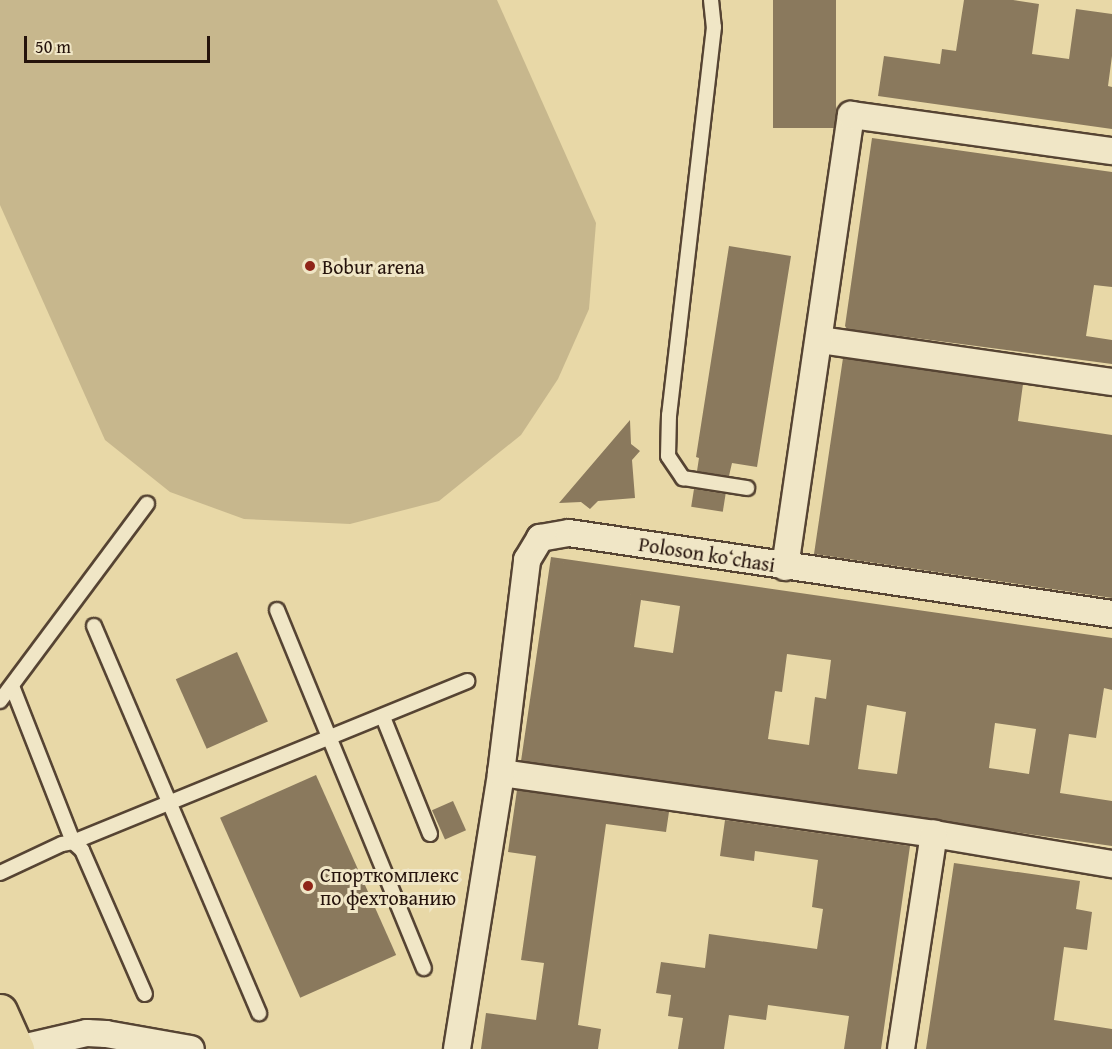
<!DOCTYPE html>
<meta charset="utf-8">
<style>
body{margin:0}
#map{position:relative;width:1112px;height:1049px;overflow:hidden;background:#e8d8a7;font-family:"Gentium Book Plus",serif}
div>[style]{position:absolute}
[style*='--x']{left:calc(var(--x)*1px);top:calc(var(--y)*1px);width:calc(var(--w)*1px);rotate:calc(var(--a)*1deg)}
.green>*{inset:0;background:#c7b78d}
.building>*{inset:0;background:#8a795d;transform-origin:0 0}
.roads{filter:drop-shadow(2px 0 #564433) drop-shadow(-2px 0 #564433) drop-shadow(0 2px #564433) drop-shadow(0 -2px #564433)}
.service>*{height:14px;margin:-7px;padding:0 7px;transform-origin:7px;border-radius:7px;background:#f0e6c6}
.minor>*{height:26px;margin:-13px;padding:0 13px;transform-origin:13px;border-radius:13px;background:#f0e6c6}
.primary>*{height:33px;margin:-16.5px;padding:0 16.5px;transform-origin:16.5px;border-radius:16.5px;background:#e8d8a7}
.dots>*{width:16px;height:16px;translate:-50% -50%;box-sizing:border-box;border:3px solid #f0e6c6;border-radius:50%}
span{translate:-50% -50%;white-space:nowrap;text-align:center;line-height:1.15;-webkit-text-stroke:6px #f0e6c6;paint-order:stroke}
.poi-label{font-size:20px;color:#25130c}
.left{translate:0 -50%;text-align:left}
.street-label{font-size:20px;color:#25130c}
.scale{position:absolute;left:24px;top:36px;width:186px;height:27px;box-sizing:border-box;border:3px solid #25130c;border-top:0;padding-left:8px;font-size:18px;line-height:21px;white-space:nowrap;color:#25130c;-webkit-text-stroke:4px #f0e6c6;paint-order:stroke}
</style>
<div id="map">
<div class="green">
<div style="clip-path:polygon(0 0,497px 0,596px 223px,589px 309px,558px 379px,521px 435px,439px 501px,350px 524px,244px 519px,170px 492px,105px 440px,0 205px)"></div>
</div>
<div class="building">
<div style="left:773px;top:0;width:63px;height:128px"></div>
<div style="clip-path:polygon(964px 0,1013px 0,1039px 4px,1032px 54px,1069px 59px,1076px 9px,1112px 14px,1112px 56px,1108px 86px,1112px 87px,1112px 129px,878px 96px,884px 56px,940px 64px,942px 49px,956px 51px)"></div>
<div style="clip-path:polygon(872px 138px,1112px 172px,1112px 287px,1094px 285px,1086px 336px,1112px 340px,1112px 364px,847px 329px,845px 326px)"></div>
<div style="clip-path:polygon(729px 246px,791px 256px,757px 467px,732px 463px,729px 476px,697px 471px,699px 458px,696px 457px)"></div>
<div style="clip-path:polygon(843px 358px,1023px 384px,1018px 421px,1112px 435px,1112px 598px,814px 554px)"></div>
<div style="clip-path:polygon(630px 420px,631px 444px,640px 451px,632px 460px,635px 498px,598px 501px,590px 509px,581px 502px,559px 503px)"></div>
<div style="left:694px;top:489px;width:32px;height:18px;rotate:9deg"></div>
<div style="clip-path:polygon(evenodd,551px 557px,1112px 638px,1112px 690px,1104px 688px,1096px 738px,1069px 734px,1060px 793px,1112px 801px,1112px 846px,521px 761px,551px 557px,641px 600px,680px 606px,673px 653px,634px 647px,641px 600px,551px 557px,787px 654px,831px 660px,826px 699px,815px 697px,809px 745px,768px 739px,775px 691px,782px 692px,787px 654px,551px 557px,867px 705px,906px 712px,897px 774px,858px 769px,867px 705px,551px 557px,995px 723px,1036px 729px,1029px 774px,989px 768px,995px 723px)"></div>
<div style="left:237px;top:652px;width:76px;height:67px;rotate:66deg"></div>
<div style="left:316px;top:775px;width:197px;height:105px;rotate:66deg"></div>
<div style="clip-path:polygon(517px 790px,669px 812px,666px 832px,606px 824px,578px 1025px,601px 1029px,598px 1049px,481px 1049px,486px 1013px,536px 1020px,544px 963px,521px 960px,536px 856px,508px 852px)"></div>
<div style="left:453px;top:801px;width:32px;height:23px;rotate:66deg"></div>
<div style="clip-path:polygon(725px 820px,910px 846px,881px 1049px,844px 1049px,849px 1016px,768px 1005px,766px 1020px,729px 1015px,724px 1049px,678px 1049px,683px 1018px,668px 1016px,671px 995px,656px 993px,661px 962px,705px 968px,709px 934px,817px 949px,823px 909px,812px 907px,818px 860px,755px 851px,754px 861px,720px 856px)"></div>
<div style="clip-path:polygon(954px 863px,1080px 881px,1076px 909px,1092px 912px,1087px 950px,1064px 947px,1054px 1020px,1112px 1029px,1112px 1049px,926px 1049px)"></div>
</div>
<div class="roads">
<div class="service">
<div style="--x:711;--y:0;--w:27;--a:84"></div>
<div style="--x:714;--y:27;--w:391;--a:96.6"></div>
<div style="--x:669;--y:415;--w:41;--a:91.4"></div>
<div style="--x:668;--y:456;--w:27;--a:56"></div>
<div style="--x:683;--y:478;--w:65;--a:8.9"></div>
<div style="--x:277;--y:610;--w:387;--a:67.7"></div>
<div style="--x:94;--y:626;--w:421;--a:66.9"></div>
<div style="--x:12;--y:686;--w:168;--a:68.6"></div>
<div style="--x:73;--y:842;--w:426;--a:-22.2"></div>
<div style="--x:0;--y:701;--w:246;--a:-53.3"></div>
<div style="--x:383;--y:717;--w:126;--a:68.1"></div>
<div style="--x:0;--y:873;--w:68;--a:-25.1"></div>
<div style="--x:62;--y:844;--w:11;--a:-10"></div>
<div style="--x:73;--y:842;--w:12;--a:42"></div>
<div style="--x:82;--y:850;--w:157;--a:66.4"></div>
</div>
<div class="minor">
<div style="--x:820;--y:340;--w:295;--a:8.2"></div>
<div style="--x:785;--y:567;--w:457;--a:-81.7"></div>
<div style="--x:851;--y:115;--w:263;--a:7.9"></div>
<div style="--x:501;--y:773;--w:437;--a:8"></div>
<div style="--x:934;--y:834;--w:181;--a:9.6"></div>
<div style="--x:18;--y:1049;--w:71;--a:-13.1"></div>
<div style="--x:87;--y:1033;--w:19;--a:3"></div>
<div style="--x:106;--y:1034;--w:86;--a:10"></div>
<div style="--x:457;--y:1049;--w:279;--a:-80.9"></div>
<div style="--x:501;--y:773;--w:215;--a:-83"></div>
<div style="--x:527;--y:560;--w:26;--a:-59"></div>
<div style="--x:540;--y:538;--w:29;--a:-10"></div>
<div style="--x:569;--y:533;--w:549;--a:8.48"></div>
<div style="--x:901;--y:1049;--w:218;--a:-81.3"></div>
</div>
<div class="primary">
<div style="--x:0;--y:1011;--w:42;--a:65.9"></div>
</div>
</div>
<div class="dots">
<div style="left:310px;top:266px;background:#8f2418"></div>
<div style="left:308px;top:886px;background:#8f2418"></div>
</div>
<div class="poi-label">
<span class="left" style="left:322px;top:266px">Bobur arena</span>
<span class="left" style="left:320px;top:886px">Спорткомплекс<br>по фехтованию</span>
</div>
<div class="street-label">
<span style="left:707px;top:554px;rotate:9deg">Poloson koʻchasi</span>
</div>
<div class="scale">50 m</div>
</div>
